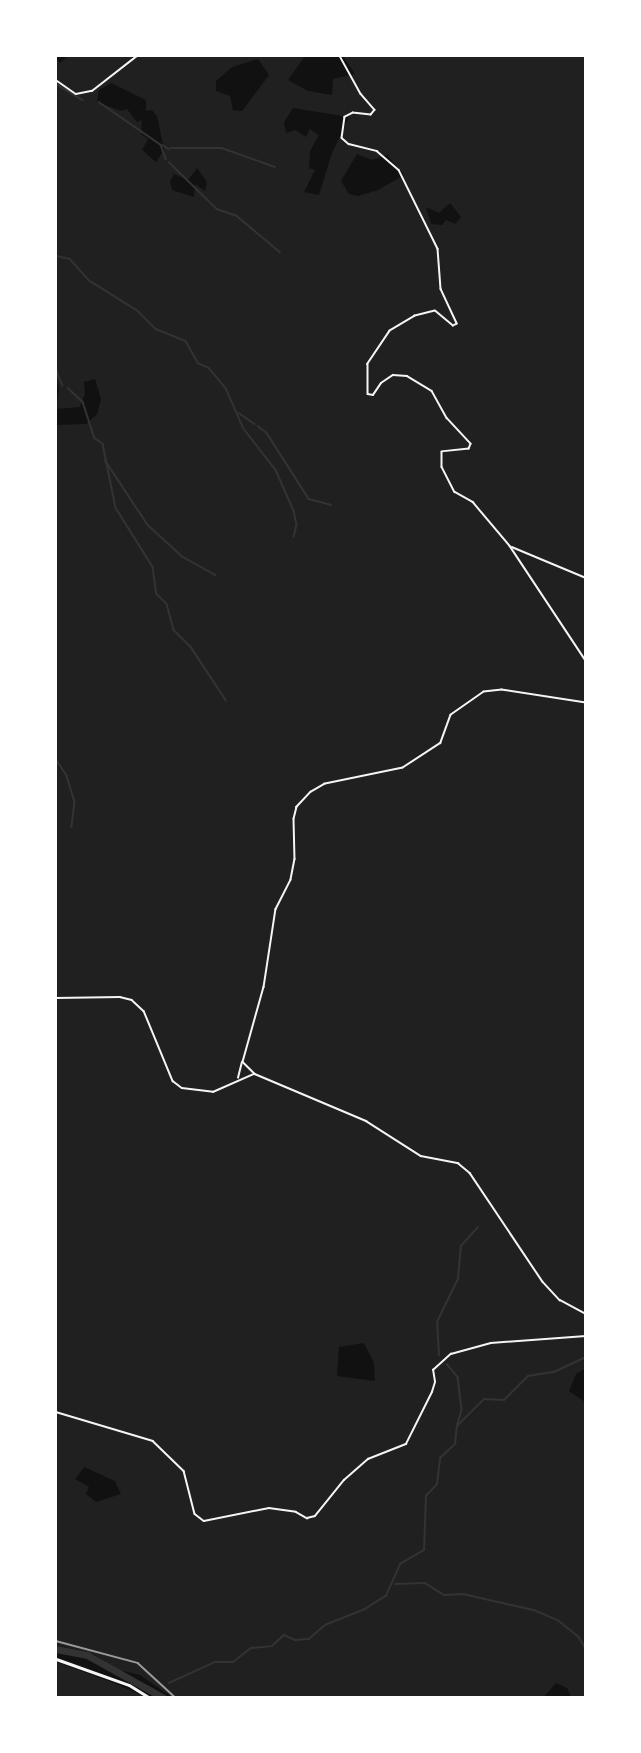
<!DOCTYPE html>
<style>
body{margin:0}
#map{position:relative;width:641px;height:1753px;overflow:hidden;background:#111;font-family:Manrope,sans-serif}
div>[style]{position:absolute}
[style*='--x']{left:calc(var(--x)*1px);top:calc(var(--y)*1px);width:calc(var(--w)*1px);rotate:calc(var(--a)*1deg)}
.green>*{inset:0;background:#202020}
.stream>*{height:1.5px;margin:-0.75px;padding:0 0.75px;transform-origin:0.75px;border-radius:0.75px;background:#333}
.river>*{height:7px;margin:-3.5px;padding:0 3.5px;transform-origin:3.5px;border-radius:3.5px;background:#333}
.minor>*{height:1.5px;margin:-0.75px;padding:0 0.75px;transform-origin:0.75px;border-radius:0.75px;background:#f5f5f5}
.primary>*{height:3px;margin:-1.5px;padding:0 1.5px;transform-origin:1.5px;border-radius:1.5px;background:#f5f5f5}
.rail>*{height:1.5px;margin:-0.75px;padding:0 0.75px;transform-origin:0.75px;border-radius:0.75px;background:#9a9a9a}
span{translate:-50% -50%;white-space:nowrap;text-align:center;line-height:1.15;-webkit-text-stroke:4.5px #fff;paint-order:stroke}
.frame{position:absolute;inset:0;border:57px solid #fff;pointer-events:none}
</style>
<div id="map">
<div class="green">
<div style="clip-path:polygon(evenodd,68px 56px,305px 56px,288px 80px,308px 91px,332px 95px,333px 79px,355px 74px,343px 56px,585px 56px,586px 1368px,576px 1374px,569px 1391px,585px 1402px,585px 1697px,571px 1697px,567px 1688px,556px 1683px,543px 1698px,172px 1697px,140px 1675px,119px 1670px,93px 1654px,56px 1645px,56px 425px,86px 424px,97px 414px,101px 399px,95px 379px,84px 382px,85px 394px,80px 407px,56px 409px,59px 389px,56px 377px,56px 57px,60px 63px,68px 56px,258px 59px,269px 75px,242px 111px,233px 110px,230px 96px,216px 91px,216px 81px,232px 67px,258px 59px,68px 56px,111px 83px,146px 100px,146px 111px,152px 110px,157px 116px,164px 150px,156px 162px,142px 150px,148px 139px,141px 134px,142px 120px,137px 122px,127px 109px,121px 111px,97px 102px,99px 90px,111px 83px,68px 56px,293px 108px,349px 117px,332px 153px,319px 195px,304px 192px,315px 170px,309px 168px,310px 151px,319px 135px,310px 129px,306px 137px,295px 130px,286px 133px,284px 122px,293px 108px,68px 56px,357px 154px,372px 160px,387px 155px,404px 175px,378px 190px,358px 196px,349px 194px,341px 181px,357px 154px,68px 56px,197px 168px,207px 182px,205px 191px,195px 184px,194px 197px,172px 190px,170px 181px,174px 174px,188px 180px,197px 168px,68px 56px,450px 203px,461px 217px,455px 224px,446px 220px,442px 225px,431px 224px,426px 207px,439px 213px,450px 203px,68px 56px,364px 1343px,374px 1363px,375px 1381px,337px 1376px,339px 1347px,364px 1343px,68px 56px,84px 1467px,115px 1481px,121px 1494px,96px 1502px,86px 1494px,89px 1487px,75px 1479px,84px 1467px)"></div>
<div style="clip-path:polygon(56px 1662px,114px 1683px,145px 1697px,56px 1697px)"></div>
</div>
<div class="stream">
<div style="--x:56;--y:84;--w:31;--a:31"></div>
<div style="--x:99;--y:102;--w:75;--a:34.7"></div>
<div style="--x:161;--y:145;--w:15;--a:70"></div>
<div style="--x:162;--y:145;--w:8;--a:30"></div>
<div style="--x:171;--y:148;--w:51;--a:0"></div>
<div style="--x:222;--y:148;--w:56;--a:19.7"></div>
<div style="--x:169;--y:162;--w:67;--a:44.4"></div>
<div style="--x:217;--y:209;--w:21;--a:19"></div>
<div style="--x:237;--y:216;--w:56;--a:39.9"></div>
<div style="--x:57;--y:256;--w:13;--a:13"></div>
<div style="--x:70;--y:259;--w:30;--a:48"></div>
<div style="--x:90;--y:281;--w:57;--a:32"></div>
<div style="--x:138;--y:311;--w:25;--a:45"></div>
<div style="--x:156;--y:329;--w:32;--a:22"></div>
<div style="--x:186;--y:341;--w:25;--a:61"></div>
<div style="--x:198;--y:363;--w:12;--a:24"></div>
<div style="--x:209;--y:368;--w:26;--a:50"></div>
<div style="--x:226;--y:388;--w:43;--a:66.4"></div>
<div style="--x:56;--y:369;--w:18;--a:68"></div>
<div style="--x:68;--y:388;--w:21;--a:43"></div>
<div style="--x:83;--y:402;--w:38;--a:72"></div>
<div style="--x:95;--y:438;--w:10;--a:37"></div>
<div style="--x:103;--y:444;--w:65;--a:78.5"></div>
<div style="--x:116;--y:508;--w:70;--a:57.9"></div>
<div style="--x:153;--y:567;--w:27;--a:82"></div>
<div style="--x:157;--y:594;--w:14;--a:45"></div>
<div style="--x:167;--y:604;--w:27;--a:75"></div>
<div style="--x:174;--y:630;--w:24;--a:45"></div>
<div style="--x:191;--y:647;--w:64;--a:56.6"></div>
<div style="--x:239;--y:413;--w:19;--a:35"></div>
<div style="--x:258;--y:426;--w:11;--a:38"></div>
<div style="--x:267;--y:433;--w:78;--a:57.5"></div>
<div style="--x:309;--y:499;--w:23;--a:15"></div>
<div style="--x:244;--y:429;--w:52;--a:52"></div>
<div style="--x:276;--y:470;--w:45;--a:66.3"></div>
<div style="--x:294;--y:511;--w:14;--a:78"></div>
<div style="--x:297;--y:525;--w:12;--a:104"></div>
<div style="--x:105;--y:460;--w:78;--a:56.5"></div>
<div style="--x:148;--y:525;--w:47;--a:42.4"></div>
<div style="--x:183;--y:557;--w:37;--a:29"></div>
<div style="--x:56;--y:759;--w:20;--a:57"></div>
<div style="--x:67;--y:776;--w:27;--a:73"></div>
<div style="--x:75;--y:802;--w:25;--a:97"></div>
<div style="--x:439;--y:1356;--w:34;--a:-93"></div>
<div style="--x:437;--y:1322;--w:48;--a:-64"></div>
<div style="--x:458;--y:1279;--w:33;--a:-85"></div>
<div style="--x:461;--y:1246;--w:25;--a:-48"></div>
<div style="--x:447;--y:1364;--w:17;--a:50"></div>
<div style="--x:458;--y:1377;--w:33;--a:83"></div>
<div style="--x:462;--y:1410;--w:15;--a:106"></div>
<div style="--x:395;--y:1584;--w:30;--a:-2"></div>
<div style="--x:425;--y:1583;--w:22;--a:32"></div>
<div style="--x:444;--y:1595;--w:19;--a:-3"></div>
<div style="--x:463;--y:1594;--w:73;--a:12.7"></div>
<div style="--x:534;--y:1610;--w:26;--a:23"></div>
<div style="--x:558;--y:1620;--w:27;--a:39"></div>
<div style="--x:579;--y:1637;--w:14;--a:60"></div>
<div style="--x:169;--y:1683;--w:51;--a:-24.5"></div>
<div style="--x:215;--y:1662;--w:18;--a:0"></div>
<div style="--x:233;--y:1662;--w:23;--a:-38"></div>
<div style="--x:251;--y:1648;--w:21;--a:-5"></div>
<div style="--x:272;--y:1646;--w:16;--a:-43"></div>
<div style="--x:284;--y:1635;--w:12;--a:24"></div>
<div style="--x:295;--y:1640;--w:14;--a:-4"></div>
<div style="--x:309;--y:1639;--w:21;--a:-41"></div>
<div style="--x:325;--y:1625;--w:43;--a:-21.8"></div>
<div style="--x:365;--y:1609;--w:25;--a:-32"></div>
<div style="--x:386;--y:1596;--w:35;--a:-66"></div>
<div style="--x:400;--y:1564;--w:28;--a:-30"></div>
<div style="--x:424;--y:1550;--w:54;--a:-87.9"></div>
<div style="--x:426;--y:1496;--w:16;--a:-47"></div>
<div style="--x:437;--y:1484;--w:26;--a:-83"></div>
<div style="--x:440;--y:1458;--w:21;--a:-43"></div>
<div style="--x:455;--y:1444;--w:18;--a:-84"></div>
<div style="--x:457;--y:1426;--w:38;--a:-45"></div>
<div style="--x:484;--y:1399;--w:20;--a:3"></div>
<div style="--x:504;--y:1400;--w:34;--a:-45"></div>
<div style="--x:528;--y:1376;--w:26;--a:-9"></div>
<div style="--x:554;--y:1372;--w:35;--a:-25"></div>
</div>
<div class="river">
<div style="--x:56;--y:1649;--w:32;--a:11"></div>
<div style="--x:87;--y:1655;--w:88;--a:29.2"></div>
</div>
<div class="minor">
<div style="--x:340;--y:56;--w:43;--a:61.1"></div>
<div style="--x:361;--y:94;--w:21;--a:49"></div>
<div style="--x:375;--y:110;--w:6;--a:129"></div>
<div style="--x:371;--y:115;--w:18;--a:-174"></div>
<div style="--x:353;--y:113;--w:9;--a:153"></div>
<div style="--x:345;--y:117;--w:21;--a:98"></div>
<div style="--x:342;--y:138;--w:9;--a:41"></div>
<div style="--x:349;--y:144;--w:29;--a:14"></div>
<div style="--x:377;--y:151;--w:29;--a:41"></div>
<div style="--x:399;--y:170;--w:88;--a:63.7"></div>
<div style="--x:438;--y:249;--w:40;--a:85.7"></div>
<div style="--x:441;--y:289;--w:38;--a:65"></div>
<div style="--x:457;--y:324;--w:4;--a:153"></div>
<div style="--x:453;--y:326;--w:23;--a:-140"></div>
<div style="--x:435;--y:311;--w:21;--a:166"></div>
<div style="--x:415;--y:316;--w:29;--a:149"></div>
<div style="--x:390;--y:331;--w:40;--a:124"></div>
<div style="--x:368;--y:364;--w:30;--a:90"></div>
<div style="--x:368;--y:394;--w:5;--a:11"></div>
<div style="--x:373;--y:395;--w:14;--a:-56"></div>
<div style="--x:381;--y:383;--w:14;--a:-34"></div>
<div style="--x:393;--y:375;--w:14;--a:4"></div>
<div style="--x:407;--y:376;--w:29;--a:31"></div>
<div style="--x:432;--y:391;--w:31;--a:61"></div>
<div style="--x:447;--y:418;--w:35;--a:47"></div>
<div style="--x:471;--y:444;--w:5;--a:112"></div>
<div style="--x:469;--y:449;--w:27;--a:174"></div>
<div style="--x:442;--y:452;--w:15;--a:90"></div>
<div style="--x:442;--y:467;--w:28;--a:63"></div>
<div style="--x:455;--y:492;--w:21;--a:29"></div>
<div style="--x:473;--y:502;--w:57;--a:49.9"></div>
<div style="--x:510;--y:546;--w:138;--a:56.5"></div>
<div style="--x:56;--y:80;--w:24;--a:35"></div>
<div style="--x:76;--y:94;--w:16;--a:-11"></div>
<div style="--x:92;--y:91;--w:57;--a:-37.9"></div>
<div style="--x:512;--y:547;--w:80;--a:22.7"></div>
<div style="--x:586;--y:703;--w:85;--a:-171.2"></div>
<div style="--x:502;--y:690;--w:18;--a:174"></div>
<div style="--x:484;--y:692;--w:40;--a:145.1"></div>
<div style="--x:451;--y:715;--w:30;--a:110"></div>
<div style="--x:441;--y:743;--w:45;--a:146.7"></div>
<div style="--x:403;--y:768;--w:80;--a:168.4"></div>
<div style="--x:325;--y:784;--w:16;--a:150"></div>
<div style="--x:311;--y:792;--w:21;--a:133"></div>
<div style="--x:297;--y:807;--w:12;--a:104"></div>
<div style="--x:294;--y:819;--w:40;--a:88.6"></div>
<div style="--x:295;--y:859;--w:21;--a:101"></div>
<div style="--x:291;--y:880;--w:33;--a:117"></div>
<div style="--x:276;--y:909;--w:79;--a:98.7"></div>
<div style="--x:264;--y:987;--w:78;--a:105.6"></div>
<div style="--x:243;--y:1062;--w:17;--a:45"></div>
<div style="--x:255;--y:1074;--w:121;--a:22.9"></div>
<div style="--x:366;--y:1121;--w:65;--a:32.5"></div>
<div style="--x:421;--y:1156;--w:38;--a:11"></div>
<div style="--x:458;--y:1163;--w:16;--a:40"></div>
<div style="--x:470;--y:1173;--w:131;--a:56.2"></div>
<div style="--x:543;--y:1282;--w:25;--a:47"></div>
<div style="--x:560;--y:1300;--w:30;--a:28"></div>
<div style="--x:56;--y:998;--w:64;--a:-0.9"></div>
<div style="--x:120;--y:997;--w:12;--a:14"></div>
<div style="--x:132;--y:1000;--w:16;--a:43"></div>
<div style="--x:144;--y:1011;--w:76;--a:67.5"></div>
<div style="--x:173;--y:1081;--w:11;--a:38"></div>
<div style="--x:182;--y:1088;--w:31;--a:7"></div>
<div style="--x:213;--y:1092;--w:45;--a:-23.7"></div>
<div style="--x:238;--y:1078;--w:16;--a:-76"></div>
<div style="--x:56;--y:1412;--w:101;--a:16.6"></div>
<div style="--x:153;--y:1441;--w:43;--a:44.1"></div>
<div style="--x:184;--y:1471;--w:44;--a:75.7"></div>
<div style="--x:195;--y:1514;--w:11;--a:38"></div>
<div style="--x:204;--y:1521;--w:66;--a:-11.3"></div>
<div style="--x:269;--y:1508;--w:27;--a:8"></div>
<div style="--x:296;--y:1512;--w:13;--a:29"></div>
<div style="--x:307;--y:1518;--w:8;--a:-14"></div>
<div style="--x:315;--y:1516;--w:46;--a:-51.1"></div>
<div style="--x:344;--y:1480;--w:32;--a:-41"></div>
<div style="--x:368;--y:1459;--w:41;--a:-21.5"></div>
<div style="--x:406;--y:1444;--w:58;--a:-63.4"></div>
<div style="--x:432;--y:1392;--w:10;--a:-73"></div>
<div style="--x:435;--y:1382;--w:12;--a:-99"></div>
<div style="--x:433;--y:1370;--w:24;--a:-42"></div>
<div style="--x:451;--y:1354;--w:41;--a:-15.4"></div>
<div style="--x:491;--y:1343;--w:95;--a:-4.2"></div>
</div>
<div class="primary">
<div style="--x:56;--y:1659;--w:77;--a:19.6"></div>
<div style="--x:129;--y:1685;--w:25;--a:32"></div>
</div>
<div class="rail">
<div style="--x:56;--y:1641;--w:85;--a:15"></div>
<div style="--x:138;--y:1663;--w:52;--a:42.6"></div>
</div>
<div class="frame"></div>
</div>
